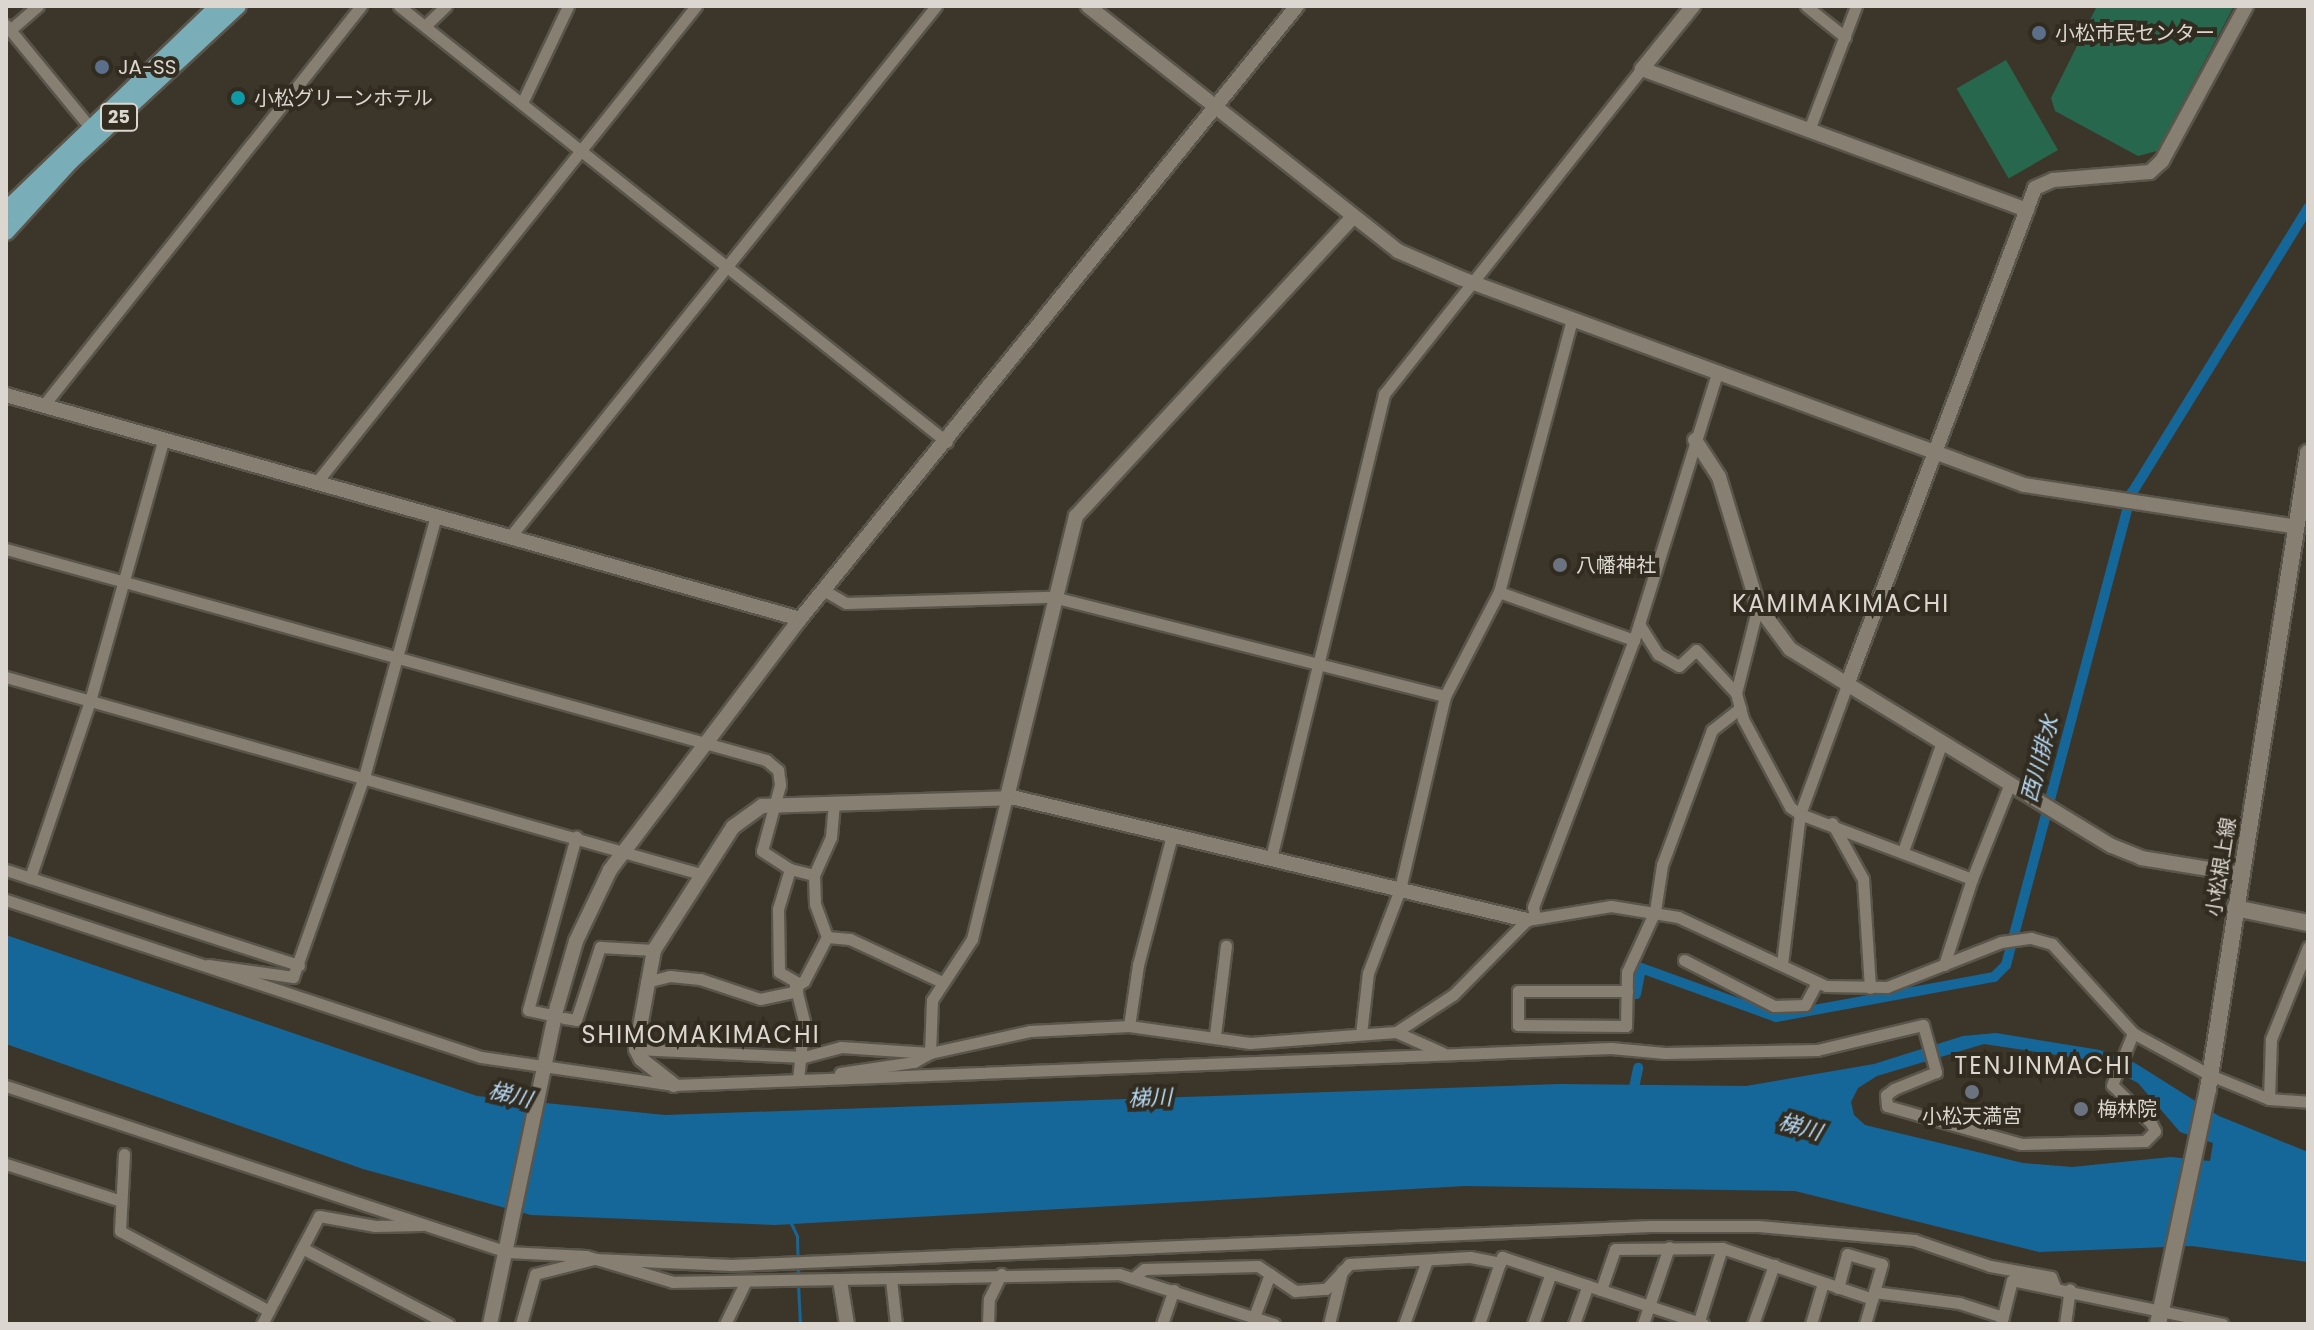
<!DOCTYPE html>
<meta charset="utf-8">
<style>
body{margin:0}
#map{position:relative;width:2314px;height:1330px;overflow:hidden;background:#3c362a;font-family:Poppins,"Noto Sans JP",sans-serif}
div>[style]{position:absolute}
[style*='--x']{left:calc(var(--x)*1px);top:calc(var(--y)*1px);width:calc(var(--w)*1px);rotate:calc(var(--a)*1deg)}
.green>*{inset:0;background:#27674e;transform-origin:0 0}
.water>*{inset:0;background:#166799}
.stream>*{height:3px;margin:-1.5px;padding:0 1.5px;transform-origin:1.5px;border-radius:1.5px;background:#166799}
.canal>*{height:10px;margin:-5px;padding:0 5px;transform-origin:5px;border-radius:5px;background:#166799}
.roads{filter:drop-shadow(2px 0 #5a554b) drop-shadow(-2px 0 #5a554b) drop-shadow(0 2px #5a554b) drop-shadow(0 -2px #5a554b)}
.minor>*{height:11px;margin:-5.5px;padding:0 5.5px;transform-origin:5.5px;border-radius:5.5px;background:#878072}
.tertiary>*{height:14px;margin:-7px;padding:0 7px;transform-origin:7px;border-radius:7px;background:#878072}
.secondary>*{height:16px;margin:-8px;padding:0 8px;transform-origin:8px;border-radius:8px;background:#878072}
.primary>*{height:16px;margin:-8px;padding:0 8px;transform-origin:8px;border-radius:8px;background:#79aeb9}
.dots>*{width:22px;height:22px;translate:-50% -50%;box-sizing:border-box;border:4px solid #322c20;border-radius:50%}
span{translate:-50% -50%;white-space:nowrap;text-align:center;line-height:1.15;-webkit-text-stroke:8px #322c20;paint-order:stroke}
.shield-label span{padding:2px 6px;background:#322c20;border:2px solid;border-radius:6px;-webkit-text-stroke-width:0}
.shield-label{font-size:18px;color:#dbd7d0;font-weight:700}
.poi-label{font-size:20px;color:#dbd7d0}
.left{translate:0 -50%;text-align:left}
.street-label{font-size:20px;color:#dbd7d0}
.water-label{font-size:22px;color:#b5d9f6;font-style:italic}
.quarter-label{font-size:24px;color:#dbd7d0;letter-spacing:2px}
.frame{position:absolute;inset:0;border:8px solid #dbd7d0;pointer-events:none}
</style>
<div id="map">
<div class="green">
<div style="clip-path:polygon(2097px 6px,2234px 6px,2157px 151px,2138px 156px,2055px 111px,2051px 98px)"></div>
<div style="left:2006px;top:60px;width:104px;height:57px;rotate:60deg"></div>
</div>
<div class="water">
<div style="clip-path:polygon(evenodd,6px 935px,477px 1096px,665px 1115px,1560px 1084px,1746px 1086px,1874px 1064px,1963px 1036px,1996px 1033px,2100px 1050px,2135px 1063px,2219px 1116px,2308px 1152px,2308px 1262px,2192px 1246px,2039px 1252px,1795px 1191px,1465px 1186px,775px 1225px,531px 1215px,363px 1169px,6px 1044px,6px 935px,1984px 1044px,2096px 1061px,2138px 1083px,2180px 1132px,2213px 1143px,2210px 1161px,2171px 1157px,2072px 1167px,2023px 1163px,1865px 1125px,1854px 1115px,1851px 1102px,1858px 1088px,1877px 1076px,1984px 1044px)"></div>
</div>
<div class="stream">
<div style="--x:790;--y:1221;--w:17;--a:65"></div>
<div style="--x:797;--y:1236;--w:40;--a:88.6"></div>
<div style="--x:798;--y:1284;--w:40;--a:87.1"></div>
</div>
<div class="canal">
<div style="--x:1636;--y:994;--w:26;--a:-79"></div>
<div style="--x:1641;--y:968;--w:144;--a:19.9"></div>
<div style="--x:1776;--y:1017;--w:222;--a:-10.4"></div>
<div style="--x:1994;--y:977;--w:17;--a:-45"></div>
<div style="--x:2006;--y:965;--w:489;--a:-75.1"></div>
<div style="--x:2132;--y:493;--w:335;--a:-58.3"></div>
<div style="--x:1632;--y:1097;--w:30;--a:-78"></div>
</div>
<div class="roads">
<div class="minor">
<div style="--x:399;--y:6;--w:700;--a:38.51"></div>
<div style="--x:1806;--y:6;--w:50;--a:38.5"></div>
<div style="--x:6;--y:25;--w:131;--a:50.6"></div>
<div style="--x:425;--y:26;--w:29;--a:-44"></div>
<div style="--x:10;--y:30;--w:37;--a:-41"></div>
<div style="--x:522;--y:103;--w:107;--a:-64.6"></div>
<div style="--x:1809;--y:130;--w:133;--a:-69.2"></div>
<div style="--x:43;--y:406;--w:511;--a:-51.52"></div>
<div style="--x:316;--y:483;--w:610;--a:-51.46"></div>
<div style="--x:509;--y:538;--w:682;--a:-51.25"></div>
<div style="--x:6;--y:549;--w:789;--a:15.52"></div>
<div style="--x:766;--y:760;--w:16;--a:40"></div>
<div style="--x:778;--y:770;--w:15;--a:82"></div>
<div style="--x:780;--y:785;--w:68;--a:105.3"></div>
<div style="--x:762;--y:851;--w:33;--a:33"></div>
<div style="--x:790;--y:869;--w:25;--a:14"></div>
<div style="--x:825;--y:591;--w:24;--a:30"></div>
<div style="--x:846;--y:603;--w:207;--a:-1.7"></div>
<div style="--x:1053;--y:597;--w:404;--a:14.2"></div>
<div style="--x:1499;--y:592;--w:143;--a:19.6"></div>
<div style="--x:1639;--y:624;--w:36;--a:58"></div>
<div style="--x:1658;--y:654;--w:24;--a:30"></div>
<div style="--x:1679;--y:666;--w:23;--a:-43"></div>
<div style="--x:1696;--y:650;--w:59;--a:47.1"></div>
<div style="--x:1736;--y:693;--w:27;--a:75"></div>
<div style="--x:1743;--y:719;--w:100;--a:61.9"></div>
<div style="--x:1790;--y:807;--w:12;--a:35"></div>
<div style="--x:1800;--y:814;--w:184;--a:20.7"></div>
<div style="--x:1972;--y:879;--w:100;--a:-68.3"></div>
<div style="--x:6;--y:677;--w:722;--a:15.83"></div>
<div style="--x:1736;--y:693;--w:90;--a:-75.8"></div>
<div style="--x:1832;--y:823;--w:64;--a:61"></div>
<div style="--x:1863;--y:879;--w:109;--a:86.3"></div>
<div style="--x:1903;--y:851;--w:113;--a:-70.3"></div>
<div style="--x:1271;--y:858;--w:478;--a:-76.3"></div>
<div style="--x:1384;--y:394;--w:415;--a:-51.6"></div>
<div style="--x:790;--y:869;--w:42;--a:106.7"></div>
<div style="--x:778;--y:909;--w:63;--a:89.1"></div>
<div style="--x:779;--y:972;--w:24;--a:30"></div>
<div style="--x:6;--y:870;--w:308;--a:18"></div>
<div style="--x:30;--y:878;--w:187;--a:-71.3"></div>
<div style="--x:90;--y:701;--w:270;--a:-74.3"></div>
<div style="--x:6;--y:900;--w:500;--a:18.29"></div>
<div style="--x:481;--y:1057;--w:195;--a:8.3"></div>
<div style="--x:674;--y:1085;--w:938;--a:-2.26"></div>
<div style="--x:1611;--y:1048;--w:54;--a:5.3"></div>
<div style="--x:1665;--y:1053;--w:152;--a:-1.1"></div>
<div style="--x:1817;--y:1050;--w:109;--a:-13.3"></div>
<div style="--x:1923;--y:1025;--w:49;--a:74.5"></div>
<div style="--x:1936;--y:1072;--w:45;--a:158"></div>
<div style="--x:1894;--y:1089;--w:10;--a:143"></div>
<div style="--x:1886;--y:1095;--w:11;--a:85"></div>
<div style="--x:1887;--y:1106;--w:139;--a:15.8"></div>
<div style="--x:2021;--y:1144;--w:124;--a:-1.4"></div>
<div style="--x:2145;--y:1141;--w:14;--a:-45"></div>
<div style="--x:2155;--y:1131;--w:9;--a:-117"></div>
<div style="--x:2151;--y:1123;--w:54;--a:-135.7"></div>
<div style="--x:2112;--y:1085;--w:56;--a:-68"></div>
<div style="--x:1535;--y:917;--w:10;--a:-101"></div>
<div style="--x:1533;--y:907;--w:285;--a:-69.3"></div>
<div style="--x:1634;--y:640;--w:279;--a:-72.7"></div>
<div style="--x:827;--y:937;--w:35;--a:-110"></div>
<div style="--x:815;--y:904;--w:29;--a:-92"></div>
<div style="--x:814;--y:875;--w:42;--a:-65.9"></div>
<div style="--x:831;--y:837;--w:34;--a:-85"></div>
<div style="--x:827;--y:937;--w:23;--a:5"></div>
<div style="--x:850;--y:939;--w:99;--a:25"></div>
<div style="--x:1684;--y:960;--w:101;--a:27.1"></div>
<div style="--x:1774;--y:1006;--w:31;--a:-2"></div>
<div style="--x:1805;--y:1005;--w:26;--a:-62"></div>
<div style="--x:1782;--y:964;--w:151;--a:-83.2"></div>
<div style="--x:1800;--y:814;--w:137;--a:-70"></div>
<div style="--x:208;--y:965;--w:86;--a:8"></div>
<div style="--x:293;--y:977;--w:212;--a:-70.5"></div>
<div style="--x:364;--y:777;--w:271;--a:-74.6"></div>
<div style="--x:1944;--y:965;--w:90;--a:-72"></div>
<div style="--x:646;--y:982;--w:25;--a:-14"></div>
<div style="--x:670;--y:976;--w:30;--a:6"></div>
<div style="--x:700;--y:979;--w:63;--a:18.4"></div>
<div style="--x:760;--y:999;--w:38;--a:-12"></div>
<div style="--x:1627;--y:991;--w:109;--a:180"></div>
<div style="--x:1518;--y:991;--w:34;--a:90"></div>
<div style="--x:1518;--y:1025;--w:108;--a:0.5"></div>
<div style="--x:1626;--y:1026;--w:54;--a:-88.9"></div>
<div style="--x:1627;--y:972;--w:67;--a:-65.3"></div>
<div style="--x:1655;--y:911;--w:47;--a:-81.3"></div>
<div style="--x:1662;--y:865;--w:144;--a:-69.7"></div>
<div style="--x:1712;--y:730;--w:36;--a:-38"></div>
<div style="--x:547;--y:1014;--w:19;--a:-168"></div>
<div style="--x:528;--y:1010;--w:180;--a:-74.5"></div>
<div style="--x:564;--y:1018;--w:12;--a:9"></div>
<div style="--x:576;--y:1020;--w:77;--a:-71.8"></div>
<div style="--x:600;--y:947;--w:54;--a:3.2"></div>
<div style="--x:1129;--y:1026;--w:62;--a:-81.6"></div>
<div style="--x:1138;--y:965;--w:134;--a:-75.3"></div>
<div style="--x:1396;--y:1032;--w:51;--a:24.1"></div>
<div style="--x:1361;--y:1034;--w:61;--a:-83.5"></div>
<div style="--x:1368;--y:973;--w:90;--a:-69.1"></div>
<div style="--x:1400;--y:889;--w:198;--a:-76.9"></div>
<div style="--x:1445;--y:696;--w:117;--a:-62.6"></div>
<div style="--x:1499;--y:592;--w:282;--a:-75"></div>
<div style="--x:1215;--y:1035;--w:90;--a:-83"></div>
<div style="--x:636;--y:1049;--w:168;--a:2.7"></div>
<div style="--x:804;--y:1057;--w:38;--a:-15"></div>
<div style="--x:841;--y:1047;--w:89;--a:3.9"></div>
<div style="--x:930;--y:1053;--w:102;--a:-12.4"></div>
<div style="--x:1030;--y:1031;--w:99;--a:-2.9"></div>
<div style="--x:1129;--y:1026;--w:122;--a:8"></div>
<div style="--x:1250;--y:1043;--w:146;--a:-4.3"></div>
<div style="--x:1396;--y:1032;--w:68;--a:-33"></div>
<div style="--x:1453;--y:995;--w:105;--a:-45.4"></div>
<div style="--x:1527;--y:920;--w:85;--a:-9.5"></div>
<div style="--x:1611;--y:906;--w:68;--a:9.3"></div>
<div style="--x:1678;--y:917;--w:163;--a:25"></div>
<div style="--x:1826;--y:986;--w:61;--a:0.9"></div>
<div style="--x:1887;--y:987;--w:123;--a:-21.5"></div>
<div style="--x:2001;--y:942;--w:30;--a:-8"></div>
<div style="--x:2031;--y:938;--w:22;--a:16"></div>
<div style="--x:2052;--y:944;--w:120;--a:47.7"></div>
<div style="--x:2133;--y:1033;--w:88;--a:28.6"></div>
<div style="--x:2210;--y:1075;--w:64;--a:22.1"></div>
<div style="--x:2269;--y:1099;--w:39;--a:4"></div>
<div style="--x:930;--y:1053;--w:53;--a:-87.8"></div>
<div style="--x:932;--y:1000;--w:73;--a:-56.7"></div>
<div style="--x:972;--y:939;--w:146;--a:-76.2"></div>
<div style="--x:840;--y:1073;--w:75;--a:-8.5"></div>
<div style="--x:914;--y:1062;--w:18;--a:-29"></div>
<div style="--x:798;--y:1080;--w:59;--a:-84.2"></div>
<div style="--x:804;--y:1021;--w:36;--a:-104"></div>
<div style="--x:795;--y:986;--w:10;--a:-29"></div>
<div style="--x:804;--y:981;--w:50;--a:-62.4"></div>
<div style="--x:6;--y:1086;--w:528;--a:18.33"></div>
<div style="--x:507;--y:1252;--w:79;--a:2.9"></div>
<div style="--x:586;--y:1256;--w:91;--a:16.6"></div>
<div style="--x:673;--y:1282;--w:446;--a:-1"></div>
<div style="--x:1119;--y:1274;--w:163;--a:17.9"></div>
<div style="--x:2269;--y:1099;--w:60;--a:-88.1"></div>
<div style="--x:2271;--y:1039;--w:99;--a:-68.1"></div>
<div style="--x:124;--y:1154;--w:77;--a:93"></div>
<div style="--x:120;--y:1231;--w:169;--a:28.2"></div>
<div style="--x:6;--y:1164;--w:121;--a:17.8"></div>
<div style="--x:302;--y:1248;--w:165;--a:27.5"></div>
<div style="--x:1133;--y:1278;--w:14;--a:-39"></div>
<div style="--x:1144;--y:1269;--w:114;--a:-1.5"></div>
<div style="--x:1258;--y:1266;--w:45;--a:34"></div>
<div style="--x:1295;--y:1291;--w:31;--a:-4"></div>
<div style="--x:1326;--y:1289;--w:34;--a:-47"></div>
<div style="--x:1349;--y:1264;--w:121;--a:-3.3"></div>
<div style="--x:1470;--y:1257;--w:31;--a:11"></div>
<div style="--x:891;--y:1279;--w:45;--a:83.7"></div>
<div style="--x:1838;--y:1288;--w:35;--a:-75"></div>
<div style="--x:1847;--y:1254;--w:36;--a:16"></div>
<div style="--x:1882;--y:1264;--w:29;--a:106"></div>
<div style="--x:1601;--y:1290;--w:43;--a:-71.1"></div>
<div style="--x:1615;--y:1249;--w:107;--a:-0.5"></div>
<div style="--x:1722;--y:1248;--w:159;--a:18.7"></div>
<div style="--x:1254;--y:1317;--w:46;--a:-69.6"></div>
<div style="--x:262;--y:1324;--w:122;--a:-62.2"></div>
<div style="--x:319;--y:1216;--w:57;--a:10.1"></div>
<div style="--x:375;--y:1226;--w:46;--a:-1.2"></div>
<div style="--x:521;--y:1324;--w:52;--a:-74.4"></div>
<div style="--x:535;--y:1274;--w:61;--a:-14.3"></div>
<div style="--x:594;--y:1259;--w:138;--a:2.5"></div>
<div style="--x:732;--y:1265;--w:919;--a:-2.43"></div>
<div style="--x:1650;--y:1226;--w:108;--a:0"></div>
<div style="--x:1758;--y:1226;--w:157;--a:5.1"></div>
<div style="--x:1914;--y:1240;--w:80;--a:18.9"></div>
<div style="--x:1990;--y:1266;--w:62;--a:10.2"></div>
<div style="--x:2051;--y:1277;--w:11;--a:68"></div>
<div style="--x:725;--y:1324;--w:46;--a:-64"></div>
<div style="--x:988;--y:1324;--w:25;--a:-88"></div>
<div style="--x:989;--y:1299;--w:28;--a:-64"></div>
<div style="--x:1162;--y:1324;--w:36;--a:-71"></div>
<div style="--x:1329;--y:1324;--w:55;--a:-76.2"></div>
<div style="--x:1404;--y:1324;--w:68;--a:-70.2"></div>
<div style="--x:1479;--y:1324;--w:71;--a:-71.1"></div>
<div style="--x:1502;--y:1257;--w:212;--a:18.4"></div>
<div style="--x:1533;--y:1324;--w:54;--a:-70.6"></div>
<div style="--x:1574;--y:1324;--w:41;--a:-70.3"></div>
<div style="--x:1643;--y:1324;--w:81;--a:-71.3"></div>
<div style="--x:1698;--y:1324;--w:80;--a:-72.5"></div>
<div style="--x:1753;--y:1324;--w:63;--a:-70.4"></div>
<div style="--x:1811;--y:1324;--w:43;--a:-73.7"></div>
<div style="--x:1865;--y:1324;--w:33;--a:-74"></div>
<div style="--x:1874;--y:1292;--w:86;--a:7.4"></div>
<div style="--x:1959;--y:1303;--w:46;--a:17.7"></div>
<div style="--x:2001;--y:1324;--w:45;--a:-76"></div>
<div style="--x:2012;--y:1280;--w:215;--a:11.8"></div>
<div style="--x:2065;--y:1324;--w:35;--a:-82"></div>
</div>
<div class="tertiary">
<div style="--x:1088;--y:6;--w:395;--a:38.3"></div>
<div style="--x:1398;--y:251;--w:68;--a:23.5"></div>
<div style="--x:1460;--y:278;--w:601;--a:20.15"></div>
<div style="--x:2024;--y:485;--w:276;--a:8.7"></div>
<div style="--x:1693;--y:6;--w:81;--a:129"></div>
<div style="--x:1642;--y:69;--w:410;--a:20.1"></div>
<div style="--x:6;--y:395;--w:825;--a:15.75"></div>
<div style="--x:1695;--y:440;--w:44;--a:57"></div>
<div style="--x:1719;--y:477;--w:135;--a:73.2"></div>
<div style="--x:1758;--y:606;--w:54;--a:53.3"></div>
<div style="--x:1790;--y:649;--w:377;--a:31.5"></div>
<div style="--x:2112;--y:846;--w:31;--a:22"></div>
<div style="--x:2141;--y:858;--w:100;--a:9.2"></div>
<div style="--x:1847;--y:685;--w:531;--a:-69.28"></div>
<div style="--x:2035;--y:188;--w:20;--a:-24"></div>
<div style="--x:2053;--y:180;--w:97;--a:-4.7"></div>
<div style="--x:2150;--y:172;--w:16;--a:-43"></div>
<div style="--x:2162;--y:161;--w:176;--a:-61.5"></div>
<div style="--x:1007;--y:797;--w:289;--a:-76.2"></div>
<div style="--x:1076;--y:516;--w:408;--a:-47.2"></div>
<div style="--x:674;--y:1085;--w:42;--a:-141.8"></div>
<div style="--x:641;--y:1059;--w:11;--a:-117"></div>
<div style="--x:636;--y:1049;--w:101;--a:-79.7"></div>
<div style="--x:654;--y:950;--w:146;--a:-57.3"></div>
<div style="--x:733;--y:827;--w:36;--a:-36"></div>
<div style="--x:762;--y:806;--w:254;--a:-1.8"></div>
<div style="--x:1016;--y:798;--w:525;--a:13.43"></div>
<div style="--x:840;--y:1281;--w:44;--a:80.8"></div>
<div style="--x:490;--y:1324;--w:324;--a:-78.1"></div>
<div style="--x:557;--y:1007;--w:69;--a:-73.9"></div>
<div style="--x:576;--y:941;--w:79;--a:-64.4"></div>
<div style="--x:610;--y:870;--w:315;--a:-52.9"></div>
<div style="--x:800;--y:619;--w:789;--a:-50.97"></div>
</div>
<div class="secondary">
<div style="--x:2235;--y:908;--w:75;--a:11.6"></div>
<div style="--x:2158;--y:1324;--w:240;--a:-78"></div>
<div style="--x:2208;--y:1089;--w:644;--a:-81.06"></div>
</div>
<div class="primary">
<div style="--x:6;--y:210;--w:294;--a:-43.9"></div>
<div style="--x:6;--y:232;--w:95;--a:-47.6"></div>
<div style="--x:70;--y:162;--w:229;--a:-42.9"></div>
</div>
</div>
<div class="dots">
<div style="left:2039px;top:33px;background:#5c6f8a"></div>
<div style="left:102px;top:67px;background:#5c6f8a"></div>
<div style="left:238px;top:98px;background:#0f9aa8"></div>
<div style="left:1560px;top:565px;background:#6b7280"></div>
<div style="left:1972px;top:1092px;background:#6b7280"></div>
<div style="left:2081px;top:1109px;background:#6b7280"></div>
</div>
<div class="shield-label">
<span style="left:119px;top:117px">25</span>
</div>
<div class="poi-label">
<span class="left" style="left:2055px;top:33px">小松市民センター</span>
<span class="left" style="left:118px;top:67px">JA-SS</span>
<span class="left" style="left:254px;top:98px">小松グリーンホテル</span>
<span class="left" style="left:1576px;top:565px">八幡神社</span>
<span class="left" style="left:2097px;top:1109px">梅林院</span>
<span style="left:1972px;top:1116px">小松天満宮</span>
</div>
<div class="street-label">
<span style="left:2221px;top:867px;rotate:-81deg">小松根上線</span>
</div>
<div class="water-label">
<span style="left:2040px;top:759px;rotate:-75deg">西川排水</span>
<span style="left:510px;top:1095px;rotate:14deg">梯川</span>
<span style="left:1150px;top:1098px;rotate:-2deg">梯川</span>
<span style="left:1800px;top:1127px;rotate:16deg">梯川</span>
</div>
<div class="quarter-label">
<span style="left:1841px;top:604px">KAMIMAKIMACHI</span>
<span style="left:701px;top:1035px">SHIMOMAKIMACHI</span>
<span style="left:2043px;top:1066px">TENJINMACHI</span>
</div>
<div class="frame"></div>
</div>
